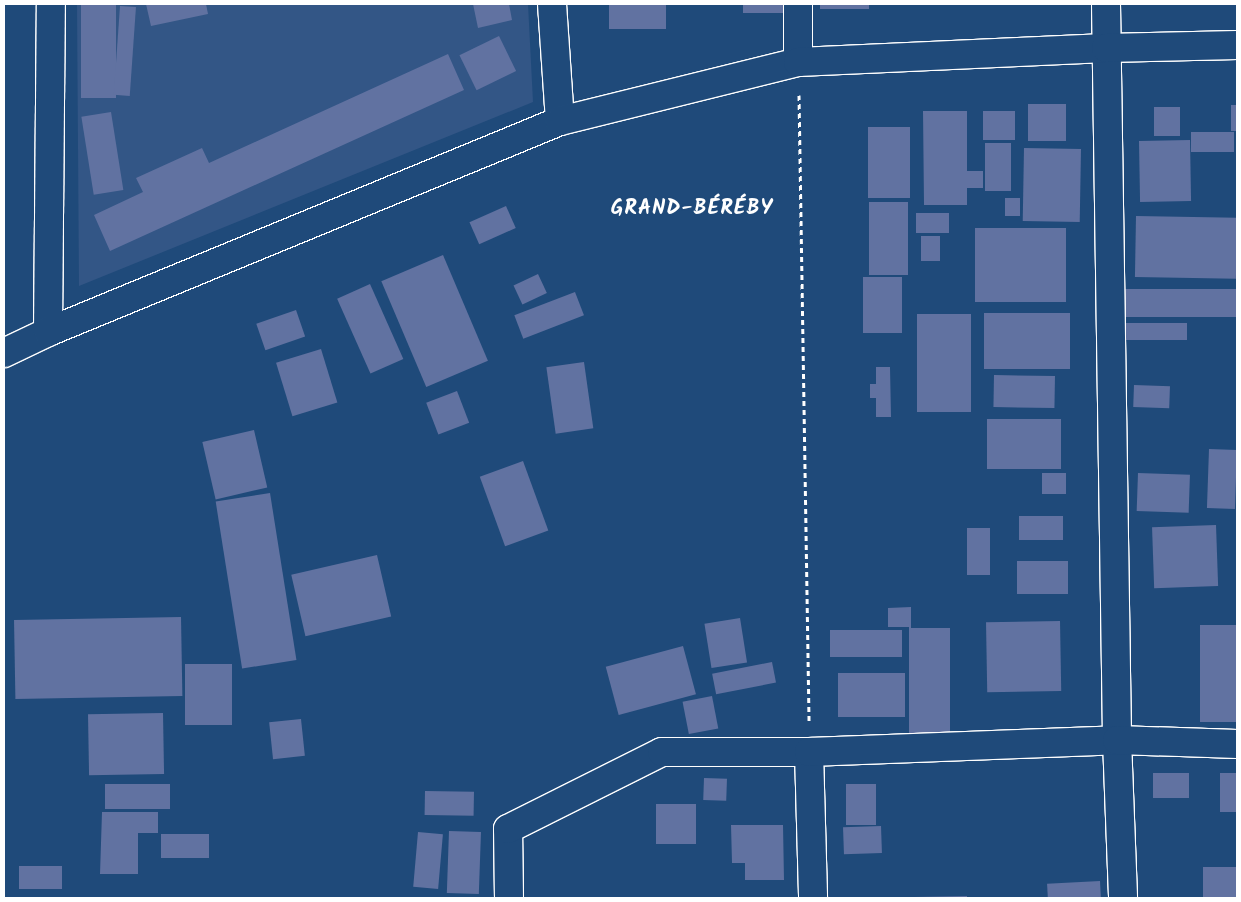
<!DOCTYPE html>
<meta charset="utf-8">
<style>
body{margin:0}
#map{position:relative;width:1241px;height:902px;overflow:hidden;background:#1f4a7a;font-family:Kalam,sans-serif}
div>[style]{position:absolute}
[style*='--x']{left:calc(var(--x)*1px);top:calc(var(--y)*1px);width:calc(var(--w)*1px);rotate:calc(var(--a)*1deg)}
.built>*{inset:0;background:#335686}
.building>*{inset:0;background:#6172a1;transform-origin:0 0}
.path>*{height:3px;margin-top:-1.5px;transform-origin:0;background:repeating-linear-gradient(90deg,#fff 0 5px,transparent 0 9px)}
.roads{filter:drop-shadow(1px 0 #fff) drop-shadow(-1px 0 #fff) drop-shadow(0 1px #fff) drop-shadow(0 -1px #fff)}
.minor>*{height:28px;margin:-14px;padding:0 14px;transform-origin:14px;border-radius:14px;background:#1f4a7a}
.major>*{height:28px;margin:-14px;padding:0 14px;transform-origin:14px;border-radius:14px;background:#1f4a7a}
span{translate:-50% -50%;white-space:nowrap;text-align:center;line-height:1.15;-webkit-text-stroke:4px #1f4a7a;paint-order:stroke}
.district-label{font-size:21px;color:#fff;font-weight:700;letter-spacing:1px}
.frame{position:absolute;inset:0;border:5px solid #fff;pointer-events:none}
</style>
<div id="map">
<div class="built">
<div style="clip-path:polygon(77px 4px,528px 4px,533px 102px,79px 286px)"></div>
</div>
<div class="building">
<div style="left:81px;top:4px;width:35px;height:94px"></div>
<div style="clip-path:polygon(146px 4px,206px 4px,208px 14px,151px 26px)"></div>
<div style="clip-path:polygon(473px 4px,509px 4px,512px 20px,478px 28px)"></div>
<div style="left:609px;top:4px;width:57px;height:25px"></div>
<div style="left:743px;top:4px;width:45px;height:9px"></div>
<div style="left:820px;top:4px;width:49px;height:5px"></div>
<div style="left:120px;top:6px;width:16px;height:89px;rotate:4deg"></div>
<div style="left:499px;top:36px;width:39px;height:44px;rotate:64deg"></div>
<div style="clip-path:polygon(448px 54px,464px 90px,110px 251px,94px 215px,143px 192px,136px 178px,202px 148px,209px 163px)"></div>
<div style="left:1028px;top:104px;width:38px;height:37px"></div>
<div style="left:1231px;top:105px;width:6px;height:26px"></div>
<div style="left:1154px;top:107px;width:26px;height:29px"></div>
<div style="clip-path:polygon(923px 111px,967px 111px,967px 171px,983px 171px,983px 188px,967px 188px,967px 205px,924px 205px)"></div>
<div style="left:1015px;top:111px;width:29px;height:32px;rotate:90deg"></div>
<div style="left:111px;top:112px;width:79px;height:30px;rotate:81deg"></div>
<div style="left:868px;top:127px;width:42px;height:71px"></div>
<div style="left:1234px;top:132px;width:20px;height:43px;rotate:90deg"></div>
<div style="left:1190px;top:140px;width:61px;height:51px;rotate:89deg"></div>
<div style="left:985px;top:143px;width:26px;height:48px"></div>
<div style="left:1024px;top:148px;width:57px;height:73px;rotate:1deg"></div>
<div style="left:1005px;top:198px;width:15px;height:18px"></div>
<div style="left:869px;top:202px;width:39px;height:73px"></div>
<div style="left:506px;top:206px;width:24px;height:40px;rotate:66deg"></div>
<div style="left:916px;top:213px;width:33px;height:20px"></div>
<div style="left:1136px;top:216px;width:101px;height:61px;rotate:1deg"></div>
<div style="left:975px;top:228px;width:91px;height:74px"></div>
<div style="left:921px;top:236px;width:19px;height:25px"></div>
<div style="left:443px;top:255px;width:115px;height:67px;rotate:67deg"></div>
<div style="left:538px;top:274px;width:21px;height:27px;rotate:65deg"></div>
<div style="left:902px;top:277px;width:56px;height:39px;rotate:90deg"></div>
<div style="left:370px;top:284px;width:82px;height:36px;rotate:66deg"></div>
<div style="left:1122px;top:289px;width:115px;height:28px"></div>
<div style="left:575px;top:292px;width:25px;height:65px;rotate:69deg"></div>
<div style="left:296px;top:310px;width:28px;height:42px;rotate:71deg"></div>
<div style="left:984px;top:313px;width:86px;height:56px"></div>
<div style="left:917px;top:314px;width:54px;height:98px"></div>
<div style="left:1123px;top:323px;width:64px;height:17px"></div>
<div style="left:321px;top:349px;width:56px;height:47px;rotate:73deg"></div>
<div style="left:584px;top:362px;width:67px;height:38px;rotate:82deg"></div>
<div style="clip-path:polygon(876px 367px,890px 367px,891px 417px,876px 417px,876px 398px,870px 398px,870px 384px,876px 384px)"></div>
<div style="left:994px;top:375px;width:61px;height:32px;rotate:1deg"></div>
<div style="left:1134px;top:385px;width:36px;height:22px;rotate:2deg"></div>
<div style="left:457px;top:391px;width:34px;height:33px;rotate:69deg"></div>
<div style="left:987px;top:419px;width:74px;height:50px"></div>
<div style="left:254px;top:430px;width:59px;height:53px;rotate:77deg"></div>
<div style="left:1209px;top:449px;width:28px;height:59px;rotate:2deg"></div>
<div style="left:523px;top:461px;width:74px;height:46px;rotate:70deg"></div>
<div style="left:1042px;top:473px;width:24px;height:21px"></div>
<div style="left:1138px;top:473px;width:52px;height:38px;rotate:2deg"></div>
<div style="left:270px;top:493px;width:169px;height:55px;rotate:81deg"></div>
<div style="left:1019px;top:516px;width:44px;height:24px"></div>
<div style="left:1216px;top:525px;width:61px;height:64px;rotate:88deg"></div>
<div style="left:967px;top:528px;width:23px;height:47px"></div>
<div style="left:377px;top:555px;width:63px;height:88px;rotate:77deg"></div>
<div style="left:1017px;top:561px;width:51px;height:33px"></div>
<div style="clip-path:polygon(911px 607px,911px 628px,950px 628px,950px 734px,909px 734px,909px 627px,888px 627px,888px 608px)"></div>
<div style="left:181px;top:617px;width:79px;height:167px;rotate:89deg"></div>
<div style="left:740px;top:618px;width:45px;height:36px;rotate:81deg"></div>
<div style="left:1060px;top:621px;width:70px;height:74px;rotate:89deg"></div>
<div style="left:1237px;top:625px;width:97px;height:37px;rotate:90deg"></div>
<div style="left:830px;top:630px;width:72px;height:27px"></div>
<div style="left:683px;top:646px;width:50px;height:80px;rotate:75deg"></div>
<div style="left:772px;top:662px;width:21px;height:61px;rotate:79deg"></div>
<div style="left:185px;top:664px;width:47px;height:61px"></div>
<div style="left:838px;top:673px;width:67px;height:44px"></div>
<div style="left:712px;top:696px;width:33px;height:30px;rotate:79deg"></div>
<div style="left:163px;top:713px;width:61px;height:75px;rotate:89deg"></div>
<div style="left:301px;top:719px;width:37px;height:32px;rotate:84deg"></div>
<div style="left:1153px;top:773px;width:36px;height:25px"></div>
<div style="left:1220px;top:773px;width:17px;height:39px"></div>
<div style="left:704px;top:778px;width:23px;height:22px;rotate:2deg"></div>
<div style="left:105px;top:784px;width:65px;height:25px"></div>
<div style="left:846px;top:784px;width:30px;height:41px"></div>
<div style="left:425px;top:791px;width:49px;height:24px;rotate:1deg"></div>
<div style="left:656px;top:804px;width:40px;height:40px"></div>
<div style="clip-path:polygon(102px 812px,158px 812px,158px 833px,138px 833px,138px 874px,100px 874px)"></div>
<div style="clip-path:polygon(731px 825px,783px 825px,784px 880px,745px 880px,745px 863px,732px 863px)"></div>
<div style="left:881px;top:826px;width:27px;height:38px;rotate:88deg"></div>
<div style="left:449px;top:831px;width:32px;height:62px;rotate:2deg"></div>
<div style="left:418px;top:832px;width:25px;height:55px;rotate:5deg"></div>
<div style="left:161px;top:834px;width:48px;height:24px"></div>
<div style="left:19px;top:866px;width:43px;height:23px"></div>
<div style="left:1203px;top:867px;width:34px;height:31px"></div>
<div style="left:1100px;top:881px;width:17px;height:53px;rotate:87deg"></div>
<div style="clip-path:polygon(967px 896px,967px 898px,914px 898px,914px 897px)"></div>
</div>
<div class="path">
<div style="--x:799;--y:95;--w:626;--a:89.08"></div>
</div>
<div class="roads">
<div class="minor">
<div style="--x:552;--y:4;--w:117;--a:86.1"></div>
<div style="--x:798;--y:4;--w:58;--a:90"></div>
<div style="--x:1106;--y:4;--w:736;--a:89.14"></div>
<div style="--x:1117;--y:740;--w:158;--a:87.8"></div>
<div style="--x:48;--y:332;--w:328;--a:-89.5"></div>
<div style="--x:809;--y:752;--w:146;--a:88.4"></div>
<div style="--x:509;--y:898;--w:69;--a:-90.8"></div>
<div style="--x:508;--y:829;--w:172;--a:-26.6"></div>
<div style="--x:662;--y:752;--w:147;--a:0"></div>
<div style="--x:809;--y:752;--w:308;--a:-2.2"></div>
<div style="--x:1117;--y:740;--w:120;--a:1.9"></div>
</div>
<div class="major">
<div style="--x:4;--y:353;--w:49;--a:-25.5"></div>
<div style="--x:48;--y:332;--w:554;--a:-22.4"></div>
<div style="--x:560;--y:121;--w:245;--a:-13.9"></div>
<div style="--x:798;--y:62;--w:308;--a:-2.6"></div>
<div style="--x:1106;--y:48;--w:131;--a:-1.3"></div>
</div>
</div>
<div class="district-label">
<span style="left:692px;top:209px">GRAND-BÉRÉBY</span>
</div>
<div class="frame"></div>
</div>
